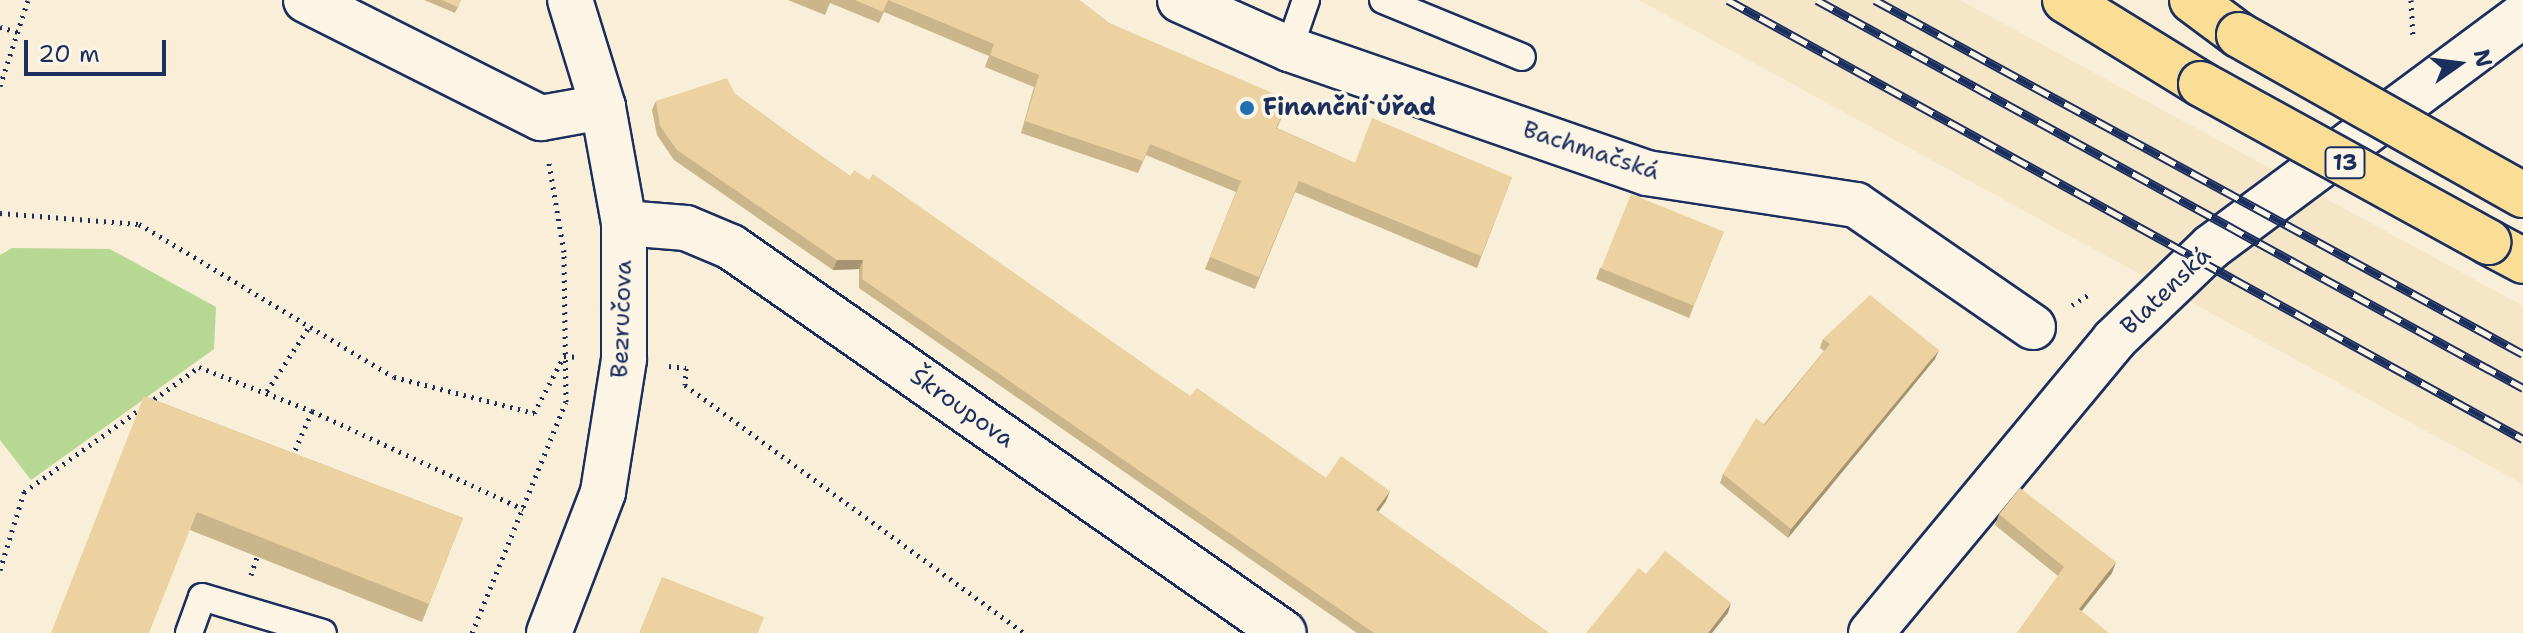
<!DOCTYPE html>
<meta charset="utf-8">
<style>
body{margin:0}
#map{position:relative;width:2523px;height:633px;overflow:hidden;background:#f9eed7;font-family:"Shantell Sans",sans-serif}
div>[style]{position:absolute}
[style*='--x']{left:calc(var(--x)*1px);top:calc(var(--y)*1px);width:calc(var(--w)*1px);rotate:calc(var(--a)*1deg)}
.built>*{inset:0;background:#f5e6c7}
.green>*{inset:0;background:#b6d892}
.path>*{height:5px;margin-top:-2.5px;transform-origin:0;background:repeating-linear-gradient(90deg,#1b2f5e 0 2px,transparent 0 8px)}
.roads{filter:drop-shadow(2px 0 #1b2f5e) drop-shadow(-2px 0 #1b2f5e) drop-shadow(0 2px #1b2f5e) drop-shadow(0 -2px #1b2f5e)}
.lane>*{height:26px;margin:-13px;padding:0 13px;transform-origin:13px;border-radius:13px;background:#fcf5e5}
.street>*{height:44px;margin:-22px;padding:0 22px;transform-origin:22px;border-radius:22px;background:#fcf5e5}
.secondary>*{height:44px;margin:-22px;padding:0 22px;transform-origin:22px;border-radius:22px;background:#fcf5e5}
.highway>*{height:44px;margin:-22px;padding:0 22px;transform-origin:22px;border-radius:22px;background:#fbde96}
.rail>*{height:9px;margin-top:-4.5px;transform-origin:0;background:repeating-linear-gradient(90deg,#fcf5e5 0 18px,#1b2f5e 0 36px);box-sizing:border-box;border-block:2px solid #1b2f5e}
.bridges{filter:drop-shadow(2px 0 #1b2f5e) drop-shadow(-2px 0 #1b2f5e) drop-shadow(0 2px #1b2f5e) drop-shadow(0 -2px #1b2f5e)}
.highway-bridge>*{height:44px;margin:-22px;padding:0 22px;transform-origin:22px;border-radius:22px;background:#fbde96}
.wall>*{inset:0;background:#cbb58a}
.shaded-wall>*{inset:0;background:#a59371}
.building>*{inset:0;background:#ecd2a1;transform-origin:0 0}
.dots>*{width:22px;height:22px;translate:-50% -50%;box-sizing:border-box;border:4px solid #fcf5e5;border-radius:50%}
span{translate:-50% -50%;white-space:nowrap;text-align:center;line-height:1.15;-webkit-text-stroke:7px #fcf5e5;paint-order:stroke}
.shield-label span{padding:2px 6px;background:#fcf5e5;border:2px solid;border-radius:6px;-webkit-text-stroke-width:0}
.shield-label{font-size:22px;color:#1b2f5e;font-weight:700}
.poi-label{font-size:24px;color:#1b2f5e;font-weight:700}
.left{translate:0 -50%;text-align:left}
.street-label{font-size:24px;color:#1b2f5e}
.north{position:absolute;left:2419px;top:24px;width:80px;height:80px;-webkit-text-stroke:6px #fcf5e5;paint-order:stroke;rotate:76deg;font-size:22px;font-weight:700;line-height:32px;text-align:center;color:#1b2f5e}
.north::after{content:'';display:block;margin:auto;width:28px;height:36px;background:#1b2f5e;clip-path:polygon(50% 0,100% 100%,50% 72%,0 100%)}
.scale{position:absolute;left:24px;top:40px;width:142px;height:36px;box-sizing:border-box;border:4px solid #1b2f5e;border-top:0;padding-left:10px;font-size:24px;line-height:28px;white-space:nowrap;color:#1b2f5e;-webkit-text-stroke:6px #fcf5e5;paint-order:stroke}
</style>
<div id="map">
<div class="built">
<div style="clip-path:polygon(1639px 0,1960px 0,2415px 247px,2523px 306px,2523px 484px)"></div>
</div>
<div class="green">
<div style="clip-path:polygon(12px 248px,110px 249px,216px 307px,214px 349px,31px 480px,0 440px,0 255px)"></div>
</div>
<div class="path">
<div style="--x:2411;--y:0;--w:38;--a:87"></div>
<div style="--x:0;--y:27;--w:18;--a:16"></div>
<div style="--x:0;--y:86;--w:90;--a:-72"></div>
<div style="--x:0;--y:213;--w:139;--a:4.5"></div>
<div style="--x:139;--y:224;--w:297;--a:31"></div>
<div style="--x:394;--y:377;--w:145;--a:14.4"></div>
<div style="--x:534;--y:413;--w:64;--a:-62.2"></div>
<div style="--x:564;--y:356;--w:15;--a:4"></div>
<div style="--x:2072;--y:305;--w:22;--a:-32"></div>
<div style="--x:669;--y:366;--w:17;--a:7"></div>
<div style="--x:686;--y:368;--w:17;--a:93"></div>
<div style="--x:685;--y:385;--w:420;--a:36.2"></div>
<div style="--x:267;--y:391;--w:80;--a:-56.7"></div>
<div style="--x:292;--y:457;--w:50;--a:-66.5"></div>
<div style="--x:312;--y:411;--w:233;--a:24.9"></div>
<div style="--x:0;--y:570;--w:82;--a:-72.9"></div>
<div style="--x:24;--y:492;--w:215;--a:-35.5"></div>
<div style="--x:199;--y:367;--w:121;--a:21.3"></div>
<div style="--x:251;--y:575;--w:19;--a:-72"></div>
<div style="--x:472;--y:633;--w:249;--a:-67.9"></div>
<div style="--x:566;--y:402;--w:150;--a:-90.8"></div>
<div style="--x:564;--y:252;--w:90;--a:-99.6"></div>
</div>
<div class="roads">
<div class="lane">
<div style="--x:1383;--y:0;--w:150;--a:22.3"></div>
<div style="--x:1289;--y:49;--w:52;--a:-70.9"></div>
<div style="--x:189;--y:633;--w:38;--a:-70"></div>
<div style="--x:202;--y:597;--w:126;--a:16.6"></div>
</div>
<div class="street">
<div style="--x:306;--y:0;--w:263;--a:26.7"></div>
<div style="--x:541;--y:118;--w:63;--a:-10.1"></div>
<div style="--x:1180;--y:0;--w:120;--a:24.2"></div>
<div style="--x:1289;--y:49;--w:379;--a:19.1"></div>
<div style="--x:1647;--y:173;--w:211;--a:8.7"></div>
<div style="--x:1856;--y:205;--w:215;--a:34.6"></div>
<div style="--x:624;--y:223;--w:62;--a:4.6"></div>
<div style="--x:686;--y:228;--w:49;--a:22.9"></div>
<div style="--x:731;--y:247;--w:674;--a:34.92"></div>
<div style="--x:549;--y:633;--w:151;--a:-69"></div>
<div style="--x:603;--y:492;--w:135;--a:-81"></div>
<div style="--x:624;--y:359;--w:136;--a:-90"></div>
<div style="--x:624;--y:223;--w:118;--a:-100.3"></div>
<div style="--x:603;--y:107;--w:112;--a:-107.1"></div>
</div>
<div class="secondary">
<div style="--x:1871;--y:633;--w:381;--a:-50.3"></div>
<div style="--x:2114;--y:340;--w:134;--a:-43.8"></div>
<div style="--x:2211;--y:247;--w:389;--a:-36.6"></div>
</div>
<div class="highway">
<div style="--x:2065;--y:0;--w:160;--a:31.7"></div>
<div style="--x:2192;--y:0;--w:59;--a:36.7"></div>
<div style="--x:2488;--y:242;--w:40;--a:28"></div>
</div>
</div>
<div class="rail">
<div style="--x:1728;--y:0;--w:908;--a:28.91"></div>
<div style="--x:1817;--y:0;--w:806;--a:28.79"></div>
<div style="--x:1875;--y:0;--w:738;--a:28.65"></div>
</div>
<div class="bridges">
<div class="highway-bridge">
<div style="--x:2239;--y:35;--w:326;--a:29.4"></div>
<div style="--x:2201;--y:84;--w:328;--a:28.8"></div>
</div>
</div>
<div class="wall">
<div style="clip-path:polygon(424px 0,461px 0,455px 13px)"></div>
<div style="clip-path:polygon(788px 0,1079px 0,1109px 23px,1272px 100px,1282px 117px,1277px 128px,1355px 163px,1512px 177px,1477px 268px,1295px 192px,1255px 289px,1205px 269px,1236px 192px,1146px 155px,1138px 173px,1021px 133px,1034px 87px,985px 67px,989px 56px,884px 12px,879px 23px,830px 3px,825px 15px)"></div>
<div style="clip-path:polygon(735px 94px,794px 137px,850px 176px,1190px 396px,1326px 478px,1386px 501px,1378px 512px,1549px 633px,1357px 633px,859px 288px,859px 269px,833px 270px,674px 160px,657px 135px,652px 110px,656px 101px)"></div>
<div style="clip-path:polygon(1724px 231px,1689px 318px,1596px 279px,1600px 268px)"></div>
<div style="clip-path:polygon(1823px 339px,1935px 359px,1788px 538px,1720px 483px,1723px 474px,1824px 351px,1820px 348px)"></div>
<div style="clip-path:polygon(144px 396px,463px 518px,422px 622px,190px 530px)"></div>
<div style="clip-path:polygon(1999px 514px,2112px 573px,2082px 611px,2017px 633px,2058px 576px,1995px 525px)"></div>
</div>
<div class="shaded-wall">
<div style="clip-path:polygon(837px 260px,863px 260px,859px 269px,833px 270px)"></div>
<div style="clip-path:polygon(1939px 350px,1935px 359px,1788px 538px,1791px 529px)"></div>
<div style="clip-path:polygon(1390px 491px,1386px 501px,1373px 519px,1376px 510px)"></div>
<div style="clip-path:polygon(2116px 562px,2112px 573px,2074px 620px,2079px 609px)"></div>
<div style="clip-path:polygon(1731px 603px,1728px 613px,1712px 633px,1708px 633px)"></div>
</div>
<div class="building">
<div style="clip-path:polygon(441px 0,461px 0,458px 7px)"></div>
<div style="clip-path:polygon(855px 0,1079px 0,1109px 23px,1275px 94px,1272px 100px,1286px 106px,1276px 128px,1355px 163px,1372px 118px,1512px 177px,1481px 256px,1299px 181px,1259px 277px,1210px 257px,1241px 181px,1150px 144px,1143px 161px,1025px 121px,1039px 75px,990px 55px,994px 44px,888px 0,883px 12px)"></div>
<div style="clip-path:polygon(727px 78px,735px 94px,794px 137px,850px 176px,854px 170px,869px 180px,873px 174px,1190px 396px,1197px 388px,1326px 478px,1341px 456px,1390px 491px,1376px 510px,1549px 633px,1374px 633px,862px 279px,863px 260px,837px 260px,677px 150px,660px 126px,656px 101px)"></div>
<div style="left:1631px;top:194px;width:100px;height:80px;rotate:22deg"></div>
<div style="clip-path:polygon(1870px 295px,1939px 350px,1791px 529px,1723px 474px,1756px 418px,1765px 425px,1830px 344px,1823px 339px)"></div>
<div style="clip-path:polygon(144px 396px,463px 518px,429px 604px,197px 512px,149px 633px,51px 633px)"></div>
<div style="clip-path:polygon(2020px 488px,2116px 562px,2079px 609px,2109px 633px,2017px 633px,2064px 567px,1999px 514px)"></div>
<div style="clip-path:polygon(1665px 551px,1731px 603px,1708px 633px,1586px 633px,1639px 568px,1646px 574px)"></div>
<div style="clip-path:polygon(662px 577px,764px 617px,758px 633px,639px 633px)"></div>
</div>
<div class="dots">
<div style="left:1247px;top:108px;background:#1f6fb2"></div>
</div>
<div class="shield-label">
<span style="left:2345px;top:163px">13</span>
</div>
<div class="poi-label">
<span class="left" style="left:1263px;top:108px">Finanční úřad</span>
</div>
<div class="street-label">
<span style="left:1591px;top:151px;rotate:18deg">Bachmačská</span>
<span style="left:2166px;top:291px;rotate:-44deg">Blatenská</span>
<span style="left:622px;top:319px;rotate:-88deg">Bezručova</span>
<span style="left:962px;top:408px;rotate:35deg">Škroupova</span>
</div>
<div class="north">N</div>
<div class="scale">20 m</div>
</div>
